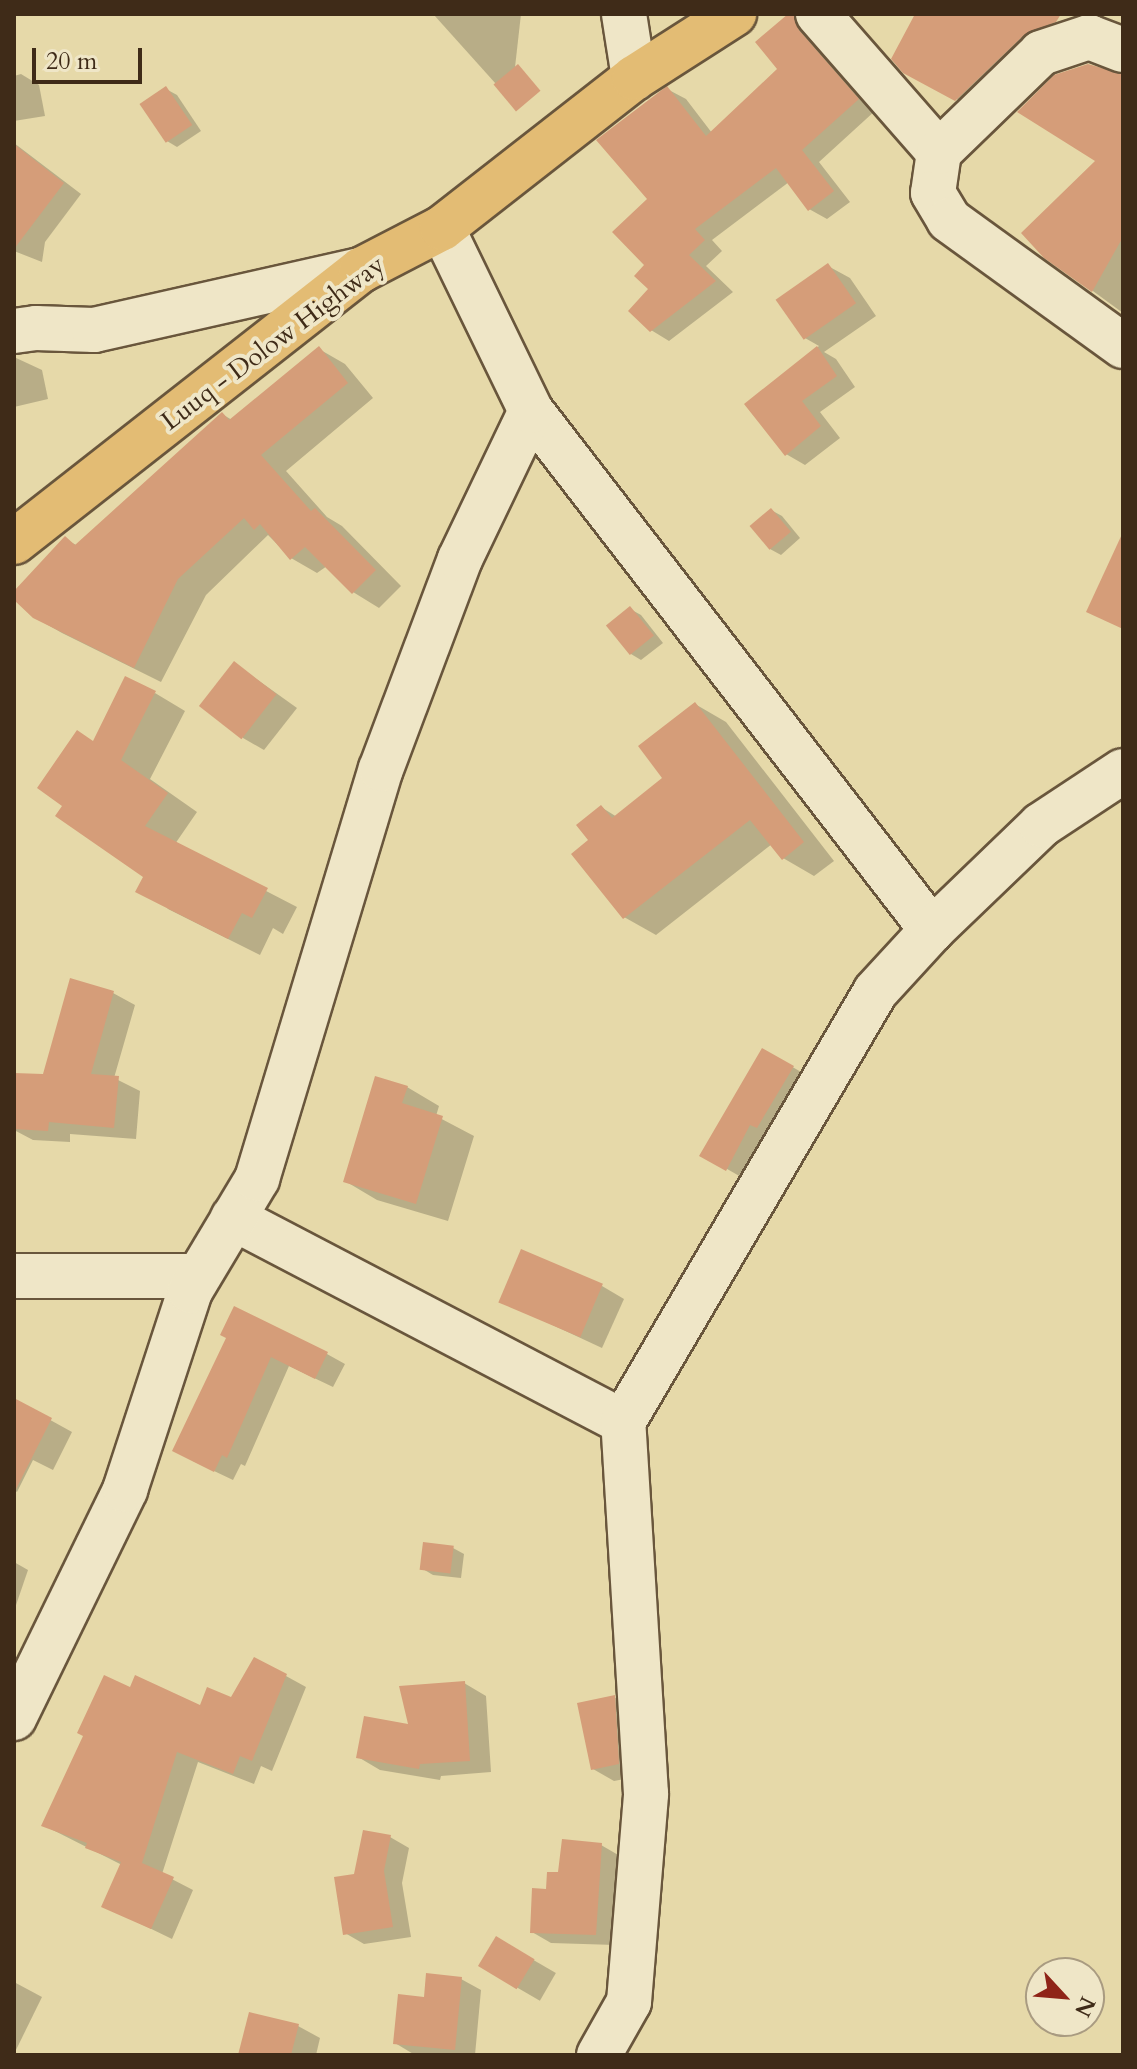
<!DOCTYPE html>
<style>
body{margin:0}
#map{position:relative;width:1137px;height:2069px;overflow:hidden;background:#e6d9a9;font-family:Cardo,serif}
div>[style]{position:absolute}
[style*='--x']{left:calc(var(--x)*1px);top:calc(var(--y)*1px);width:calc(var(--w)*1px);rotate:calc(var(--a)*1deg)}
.shadow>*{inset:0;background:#0003;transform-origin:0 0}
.building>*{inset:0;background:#d59d79;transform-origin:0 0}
.roads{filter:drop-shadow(2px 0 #69563c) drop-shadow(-2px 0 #69563c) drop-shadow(0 2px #69563c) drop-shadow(0 -2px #69563c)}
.minor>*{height:44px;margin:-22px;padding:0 22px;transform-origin:22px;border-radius:22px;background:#efe6c7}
.major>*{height:44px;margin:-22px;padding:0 22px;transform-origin:22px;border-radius:22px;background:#e3bc74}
span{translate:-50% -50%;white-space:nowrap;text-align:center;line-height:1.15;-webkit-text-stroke:8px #efe6c7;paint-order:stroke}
.street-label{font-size:26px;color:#3f2b18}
.frame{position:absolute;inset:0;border:16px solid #3f2b18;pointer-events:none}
.north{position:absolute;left:1025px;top:1957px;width:80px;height:80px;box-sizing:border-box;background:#efe6c7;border:2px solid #a99b81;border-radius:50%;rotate:116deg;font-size:22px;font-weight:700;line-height:32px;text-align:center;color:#3f2b18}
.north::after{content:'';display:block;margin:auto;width:28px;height:36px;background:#8f2418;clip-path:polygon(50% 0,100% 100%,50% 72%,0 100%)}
.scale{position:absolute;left:32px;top:48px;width:110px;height:36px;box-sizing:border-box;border:4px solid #3f2b18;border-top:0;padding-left:10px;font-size:24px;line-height:28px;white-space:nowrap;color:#3f2b18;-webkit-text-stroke:6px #efe6c7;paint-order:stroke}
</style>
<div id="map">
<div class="shadow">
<div style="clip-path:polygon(521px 14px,512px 94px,496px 84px,434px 15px)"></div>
<div style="clip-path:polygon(792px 14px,810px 24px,876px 110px,819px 162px,850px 202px,827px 219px,809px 209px,789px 182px,712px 240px,722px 251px,706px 266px,733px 292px,669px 341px,651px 330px,647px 265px,650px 199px,667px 89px,686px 99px,712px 133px,780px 69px)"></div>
<div style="clip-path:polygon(925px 14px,1025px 14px,1074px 42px,986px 116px,902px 67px)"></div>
<div style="clip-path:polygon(21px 74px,39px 85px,45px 116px,14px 121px,14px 76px)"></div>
<div style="clip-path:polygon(1123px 75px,1123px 313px,1045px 256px,1099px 161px)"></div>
<div style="clip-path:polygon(166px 89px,177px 95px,201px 131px,177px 147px,167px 141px)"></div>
<div style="clip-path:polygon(14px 143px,81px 194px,45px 242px,42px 262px,14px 251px)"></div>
<div style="clip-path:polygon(828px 266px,850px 278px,876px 316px,824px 352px,836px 359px,855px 387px,820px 412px,840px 438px,805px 465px,786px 454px,747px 404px,819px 346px,805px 338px)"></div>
<div style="clip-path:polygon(319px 349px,345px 364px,373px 398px,286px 471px,327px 517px,342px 526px,401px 586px,379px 608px,353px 592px,327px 566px,317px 573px,291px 558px,268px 535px,206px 595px,161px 682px,62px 633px,34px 617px,14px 598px,65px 539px,78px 546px,222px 414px,232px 420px)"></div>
<div style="clip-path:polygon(14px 357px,42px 370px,48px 399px,14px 407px)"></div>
<div style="clip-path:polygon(771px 510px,782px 516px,800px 538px,781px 555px,770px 549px)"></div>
<div style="clip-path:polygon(630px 609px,641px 615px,663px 643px,641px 660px,631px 654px,609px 626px)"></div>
<div style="clip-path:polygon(234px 663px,297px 708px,264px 750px,243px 738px)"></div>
<div style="clip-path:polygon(155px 693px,185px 711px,150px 779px,197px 812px,175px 844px,297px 907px,283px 934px,273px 928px,260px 955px,168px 909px,145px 876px,95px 743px)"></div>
<div style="clip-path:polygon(695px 704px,726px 722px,834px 861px,814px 876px,783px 858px,772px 844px,656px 935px,624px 917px,591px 840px,601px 807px,617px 817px,665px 779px)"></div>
<div style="clip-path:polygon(113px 993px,135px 1005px,114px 1078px,140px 1091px,136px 1139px,70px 1134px,70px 1142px,33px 1140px,14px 1130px,14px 1075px,44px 1076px)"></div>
<div style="left:763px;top:1050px;width:56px;height:121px;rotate:30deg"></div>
<div style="clip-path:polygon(407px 1087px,439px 1106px,436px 1116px,474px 1136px,448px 1221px,377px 1200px,345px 1181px)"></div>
<div style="clip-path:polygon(602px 1286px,624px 1299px,602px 1348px,501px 1301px)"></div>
<div style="clip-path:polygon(228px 1338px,327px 1354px,345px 1364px,333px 1387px,289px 1366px,245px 1466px,241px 1464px,233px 1480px,193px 1461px)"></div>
<div style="clip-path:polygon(14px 1400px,72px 1432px,53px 1470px,33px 1460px,17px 1492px,14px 1490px)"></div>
<div style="clip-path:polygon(453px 1548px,464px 1554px,461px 1578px,433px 1575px,423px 1569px)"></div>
<div style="clip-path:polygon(14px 1562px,28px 1570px,14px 1611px)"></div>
<div style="clip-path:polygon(286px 1676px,306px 1687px,272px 1771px,261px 1766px,254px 1784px,198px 1762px,162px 1874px,193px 1890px,172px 1939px,104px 1906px,122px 1865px,43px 1825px,131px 1689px,201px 1708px,232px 1700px)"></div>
<div style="clip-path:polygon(464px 1683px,486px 1696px,491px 1772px,441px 1776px,440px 1780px,380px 1770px,358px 1757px,410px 1726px)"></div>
<div style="clip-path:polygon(614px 1697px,636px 1710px,640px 1776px,614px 1781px,593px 1769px)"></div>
<div style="clip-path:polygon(390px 1837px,409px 1848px,402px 1883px,411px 1937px,364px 1944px,345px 1933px,356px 1876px)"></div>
<div style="clip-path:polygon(601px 1845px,620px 1856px,615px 1945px,551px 1943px,532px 1932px,548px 1891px,560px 1874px)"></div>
<div style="left:497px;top:1939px;width:68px;height:32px;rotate:30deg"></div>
<div style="clip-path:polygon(461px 1979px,481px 1990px,475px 2055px,415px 2055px,395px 2043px,425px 1999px)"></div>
<div style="clip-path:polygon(14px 1982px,42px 1997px,14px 2054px)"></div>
<div style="clip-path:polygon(298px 2026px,320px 2038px,316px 2055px,240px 2055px)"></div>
</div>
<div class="building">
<div style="clip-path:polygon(788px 14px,794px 14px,799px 30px,859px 99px,802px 150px,834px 191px,808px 211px,776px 168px,695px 229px,705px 240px,689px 255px,716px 281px,650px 332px,628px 311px,648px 289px,634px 276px,644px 265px,612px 232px,647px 199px,596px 140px,667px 86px,706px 136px,777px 69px,755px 42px)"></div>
<div style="clip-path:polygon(915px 14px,1061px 14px,1056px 22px,1024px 35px,955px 101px,903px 73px,891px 59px)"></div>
<div style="left:518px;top:64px;width:35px;height:32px;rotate:50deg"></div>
<div style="clip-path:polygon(1088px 64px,1123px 74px,1123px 237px,1092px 292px,1044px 258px,1021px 233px,1095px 161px,1017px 112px,1054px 75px)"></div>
<div style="left:166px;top:86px;width:47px;height:32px;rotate:56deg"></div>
<div style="clip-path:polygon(14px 144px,64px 183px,14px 249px)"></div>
<div style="left:828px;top:263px;width:49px;height:64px;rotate:55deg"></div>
<div style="clip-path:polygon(319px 346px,348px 383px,261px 455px,311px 511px,315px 508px,376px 570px,352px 594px,305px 547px,290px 560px,260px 524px,254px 530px,244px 518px,178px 579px,134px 668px,33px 618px,14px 600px,14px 591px,65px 536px,75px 545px,222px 412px,229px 420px)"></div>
<div style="clip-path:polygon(817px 346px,837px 376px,802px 401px,821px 426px,785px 456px,744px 404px)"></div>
<div style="left:771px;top:508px;width:31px;height:28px;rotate:50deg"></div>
<div style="clip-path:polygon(1123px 532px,1123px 629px,1086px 612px)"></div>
<div style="left:630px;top:606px;width:38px;height:31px;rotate:51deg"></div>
<div style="left:234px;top:661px;width:54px;height:57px;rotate:38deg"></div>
<div style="clip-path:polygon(125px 676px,156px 691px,121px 760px,168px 793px,145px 826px,268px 888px,252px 918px,242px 913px,228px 939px,135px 892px,143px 877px,55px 816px,62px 806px,37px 788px,77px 730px,93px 741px)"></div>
<div style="clip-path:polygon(695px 702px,804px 842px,782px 860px,750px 820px,623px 919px,571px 854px,588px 840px,576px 825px,601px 805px,612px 818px,662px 778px,638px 746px)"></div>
<div style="clip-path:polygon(70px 978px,114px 991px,91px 1074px,119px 1076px,114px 1128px,49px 1122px,48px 1131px,14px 1129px,14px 1073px,43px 1074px)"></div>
<div style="clip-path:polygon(762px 1048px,794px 1066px,757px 1128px,750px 1125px,726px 1171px,699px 1156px)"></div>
<div style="clip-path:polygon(375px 1076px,408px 1086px,402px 1103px,443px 1116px,416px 1204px,343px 1182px)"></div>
<div style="left:521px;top:1249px;width:89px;height:58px;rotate:23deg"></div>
<div style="clip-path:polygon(234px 1306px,328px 1352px,315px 1379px,271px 1357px,227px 1458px,222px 1455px,214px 1472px,172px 1451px,226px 1338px,220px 1335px)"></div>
<div style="clip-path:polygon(14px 1398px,52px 1418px,14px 1493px)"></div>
<div style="left:423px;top:1542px;width:31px;height:28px;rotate:7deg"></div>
<div style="clip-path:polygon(254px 1657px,287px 1674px,252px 1761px,240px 1756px,233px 1774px,177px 1752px,142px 1863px,174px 1877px,151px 1929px,101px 1907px,121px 1862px,85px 1848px,87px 1843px,41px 1826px,83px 1736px,77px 1733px,104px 1675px,130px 1687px,135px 1675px,200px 1705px,207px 1687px,231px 1697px)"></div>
<div style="clip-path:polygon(465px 1681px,470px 1761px,420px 1764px,419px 1769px,356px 1758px,364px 1716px,408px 1724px,399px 1686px)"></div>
<div style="clip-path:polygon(615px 1695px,619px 1764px,591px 1770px,577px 1703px)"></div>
<div style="clip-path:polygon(363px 1830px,391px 1835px,384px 1871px,393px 1927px,343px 1935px,334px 1877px,354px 1874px)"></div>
<div style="clip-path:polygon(562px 1839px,602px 1843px,596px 1935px,530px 1933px,532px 1888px,546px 1889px,547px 1872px,558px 1872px)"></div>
<div style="left:496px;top:1936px;width:45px;height:35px;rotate:31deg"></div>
<div style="clip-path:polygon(426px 1973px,462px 1977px,455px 2050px,393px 2044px,398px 1994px,424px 1997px)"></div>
<div style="clip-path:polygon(249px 2012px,299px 2024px,291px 2055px,238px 2055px)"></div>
</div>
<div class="roads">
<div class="minor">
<div style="--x:624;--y:14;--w:65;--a:81.1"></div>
<div style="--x:818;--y:14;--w:184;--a:48.8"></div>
<div style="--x:939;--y:152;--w:41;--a:98.3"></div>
<div style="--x:933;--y:193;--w:31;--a:59"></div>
<div style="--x:949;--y:220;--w:215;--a:35.9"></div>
<div style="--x:939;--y:152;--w:142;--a:-44.1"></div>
<div style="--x:1041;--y:53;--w:51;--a:-18.4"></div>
<div style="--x:1089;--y:37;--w:36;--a:21"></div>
<div style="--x:14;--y:331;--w:22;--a:-8"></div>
<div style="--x:36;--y:328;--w:58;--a:2"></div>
<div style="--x:94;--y:330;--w:274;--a:-12.7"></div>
<div style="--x:531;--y:411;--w:656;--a:52.31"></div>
<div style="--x:233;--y:1218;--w:440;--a:27.6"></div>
<div style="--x:623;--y:1422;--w:498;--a:-59.6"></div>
<div style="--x:875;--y:992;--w:84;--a:-47.4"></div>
<div style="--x:932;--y:930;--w:151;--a:-43.9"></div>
<div style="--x:1041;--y:825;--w:98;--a:-33.4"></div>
<div style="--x:14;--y:1276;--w:184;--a:0"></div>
<div style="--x:14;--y:1718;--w:254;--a:-64"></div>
<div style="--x:125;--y:1490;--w:209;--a:-71.9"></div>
<div style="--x:190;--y:1291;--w:131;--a:-59.1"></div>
<div style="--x:257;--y:1179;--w:428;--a:-73.2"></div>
<div style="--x:381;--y:769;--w:224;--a:-69.4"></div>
<div style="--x:460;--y:559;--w:164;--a:-64.4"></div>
<div style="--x:531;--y:411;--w:203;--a:-115.9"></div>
<div style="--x:599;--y:2055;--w:61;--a:-60.5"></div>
<div style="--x:629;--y:2002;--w:209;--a:-85.3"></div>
<div style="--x:646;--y:1794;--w:373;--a:-93.5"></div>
</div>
<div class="major">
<div style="--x:14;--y:542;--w:441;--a:-38.1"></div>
<div style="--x:361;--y:270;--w:91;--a:-27.4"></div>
<div style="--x:442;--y:228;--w:244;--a:-38"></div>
<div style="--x:634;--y:78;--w:119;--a:-32.6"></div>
</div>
</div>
<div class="street-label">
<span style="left:273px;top:343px;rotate:-37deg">Luuq - Dolow Highway</span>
</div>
<div class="frame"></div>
<div class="north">N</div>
<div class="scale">20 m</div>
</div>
